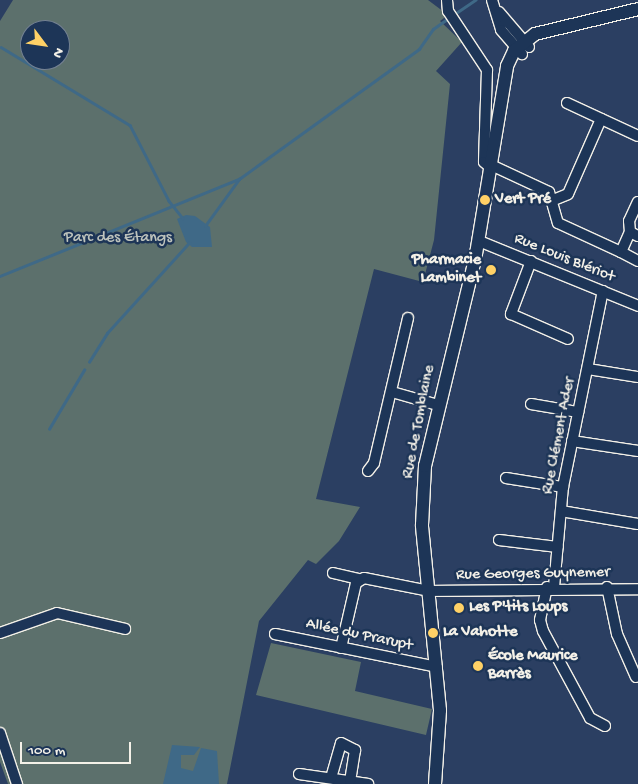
<!DOCTYPE html>
<meta charset="utf-8">
<style>
body{margin:0}
#map{position:relative;width:638px;height:784px;overflow:hidden;background:#2b3f62;font-family:"Gochi Hand",sans-serif}
div>[style]{position:absolute}
[style*='--x']{left:calc(var(--x)*1px);top:calc(var(--y)*1px);width:calc(var(--w)*1px);rotate:calc(var(--a)*1deg)}
.green>*{inset:0;background:#5c706c}
.water>*{inset:0;background:#3f6987}
.stream>*{height:2.5px;margin:-1.25px;padding:0 1.25px;transform-origin:1.25px;border-radius:1.25px;background:#3f6987}
.roads{filter:drop-shadow(1px 0 #f4f1e8) drop-shadow(-1px 0 #f4f1e8) drop-shadow(0 1px #f4f1e8) drop-shadow(0 -1px #f4f1e8)}
.minor>*{height:10px;margin:-5px;padding:0 5px;transform-origin:5px;border-radius:5px;background:#1d3557}
.major>*{height:12px;margin:-6px;padding:0 6px;transform-origin:6px;border-radius:6px;background:#1d3557}
.dots>*{width:14px;height:14px;translate:-50% -50%;box-sizing:border-box;border:2px solid #1d3557;border-radius:50%}
span{translate:-50% -50%;white-space:nowrap;text-align:center;line-height:1.15;-webkit-text-stroke:5px #1d3557;paint-order:stroke}
.poi-label{font-size:16px;color:#f4f1e8;font-weight:700}
.left{translate:0 -50%;text-align:left}
.right{translate:-100% -50%;text-align:right}
.park-label{font-size:16px;color:#bfc4bd}
.street-label{font-size:16px;color:#f4f1e8}
.north{position:absolute;left:20px;top:20px;width:50px;height:50px;box-sizing:border-box;background:#1d3557;border:1px solid #738091;border-radius:50%;rotate:121deg;font-size:14px;font-weight:700;line-height:20px;text-align:center;color:#f4f1e8}
.north::after{content:'';display:block;margin:auto;width:18px;height:22px;background:#ffd166;clip-path:polygon(50% 0,100% 100%,50% 72%,0 100%)}
.scale{position:absolute;left:20px;top:742px;width:111px;height:22px;box-sizing:border-box;border:2px solid #f4f1e8;border-top:0;padding-left:6px;font-size:15px;line-height:18px;white-space:nowrap;color:#f4f1e8;-webkit-text-stroke:4px #1d3557;paint-order:stroke}
</style>
<div id="map">
<div class="green">
<div style="clip-path:polygon(evenodd,13px 0,428px 0,448px 15px,440px 21px,462px 42px,436px 71px,450px 84px,434px 240px,423px 282px,374px 269px,316px 499px,360px 507px,339px 541px,316px 564px,308px 560px,259px 621px,227px 784px,8px 784px,0 762px,0 21px,13px 0,30px 30px,60px 30px,60px 60px,30px 60px,30px 30px)"></div>
<div style="clip-path:polygon(271px 643px,361px 662px,355px 691px,432px 709px,426px 735px,256px 695px)"></div>
</div>
<div class="water">
<div style="clip-path:polygon(186px 215px,195px 216px,210px 227px,212px 247px,192px 247px,186px 242px,177px 219px)"></div>
<div style="clip-path:polygon(172px 745px,200px 747px,194px 755px,181px 755px,181px 768px,193px 771px,201px 748px,217px 751px,219px 784px,163px 784px)"></div>
</div>
<div class="stream">
<div style="--x:453;--y:15;--w:27;--a:-34"></div>
<div style="--x:1;--y:47;--w:151;--a:31.2"></div>
<div style="--x:130;--y:125;--w:85;--a:62.8"></div>
<div style="--x:169;--y:201;--w:22;--a:51"></div>
<div style="--x:205;--y:226;--w:58;--a:-54.1"></div>
<div style="--x:239;--y:179;--w:222;--a:-35.8"></div>
<div style="--x:419;--y:49;--w:24;--a:-55"></div>
<div style="--x:433;--y:29;--w:19;--a:-35"></div>
<div style="--x:0;--y:276;--w:258;--a:-22.1"></div>
<div style="--x:89;--y:362;--w:34;--a:-58"></div>
<div style="--x:107;--y:333;--w:122;--a:-47.7"></div>
<div style="--x:49;--y:429;--w:69;--a:-59.3"></div>
</div>
<div class="roads">
<div class="minor">
<div style="--x:447;--y:0;--w:11;--a:85"></div>
<div style="--x:448;--y:11;--w:71;--a:56.5"></div>
<div style="--x:487;--y:70;--w:92;--a:91.9"></div>
<div style="--x:484;--y:162;--w:9;--a:41"></div>
<div style="--x:492;--y:0;--w:31;--a:73"></div>
<div style="--x:501;--y:30;--w:32;--a:49"></div>
<div style="--x:499;--y:12;--w:46;--a:49.4"></div>
<div style="--x:567;--y:103;--w:78;--a:24.9"></div>
<div style="--x:491;--y:165;--w:64;--a:25"></div>
<div style="--x:549;--y:192;--w:32;--a:74"></div>
<div style="--x:558;--y:223;--w:69;--a:24.7"></div>
<div style="--x:621;--y:252;--w:22;--a:-66"></div>
<div style="--x:630;--y:232;--w:9;--a:27"></div>
<div style="--x:551;--y:201;--w:18;--a:-22"></div>
<div style="--x:568;--y:194;--w:82;--a:-66.3"></div>
<div style="--x:630;--y:232;--w:11;--a:-95"></div>
<div style="--x:629;--y:221;--w:21;--a:-65"></div>
<div style="--x:479;--y:241;--w:172;--a:22.2"></div>
<div style="--x:621;--y:252;--w:19;--a:28"></div>
<div style="--x:531;--y:261;--w:57;--a:110.7"></div>
<div style="--x:511;--y:314;--w:62;--a:23.7"></div>
<div style="--x:588;--y:369;--w:51;--a:9.1"></div>
<div style="--x:392;--y:392;--w:48;--a:15.8"></div>
<div style="--x:531;--y:404;--w:48;--a:9.7"></div>
<div style="--x:572;--y:441;--w:67;--a:8.6"></div>
<div style="--x:368;--y:471;--w:10;--a:-53"></div>
<div style="--x:374;--y:463;--w:149;--a:-76.8"></div>
<div style="--x:506;--y:478;--w:58;--a:9"></div>
<div style="--x:561;--y:511;--w:78;--a:9.6"></div>
<div style="--x:499;--y:540;--w:59;--a:6.8"></div>
<div style="--x:333;--y:573;--w:28;--a:13"></div>
<div style="--x:547;--y:587;--w:34;--a:102"></div>
<div style="--x:540;--y:620;--w:11;--a:75"></div>
<div style="--x:543;--y:631;--w:99;--a:61.6"></div>
<div style="--x:590;--y:718;--w:17;--a:28"></div>
<div style="--x:554;--y:587;--w:100;--a:-84.9"></div>
<div style="--x:563;--y:487;--w:200;--a:-78.5"></div>
<div style="--x:607;--y:587;--w:48;--a:78"></div>
<div style="--x:617;--y:634;--w:47;--a:66.2"></div>
<div style="--x:0;--y:633;--w:60;--a:-19.3"></div>
<div style="--x:57;--y:613;--w:70;--a:13.2"></div>
<div style="--x:275;--y:634;--w:165;--a:11.5"></div>
<div style="--x:341;--y:648;--w:67;--a:-77"></div>
<div style="--x:356;--y:583;--w:9;--a:-32"></div>
<div style="--x:364;--y:578;--w:66;--a:11.3"></div>
<div style="--x:429;--y:591;--w:209;--a:-0.5"></div>
<div style="--x:0;--y:733;--w:54;--a:71.6"></div>
<div style="--x:299;--y:774;--w:70;--a:8.2"></div>
<div style="--x:331;--y:778;--w:36;--a:-74"></div>
<div style="--x:341;--y:743;--w:16;--a:27"></div>
<div style="--x:355;--y:750;--w:31;--a:99"></div>
</div>
<div class="major">
<div style="--x:435;--y:784;--w:74;--a:-86.1"></div>
<div style="--x:440;--y:710;--w:186;--a:-95.6"></div>
<div style="--x:422;--y:525;--w:59;--a:-87.1"></div>
<div style="--x:425;--y:466;--w:212;--a:-76.4"></div>
<div style="--x:475;--y:260;--w:197;--a:-80.6"></div>
<div style="--x:507;--y:66;--w:17;--a:-65"></div>
<div style="--x:514;--y:51;--w:27;--a:-39"></div>
<div style="--x:535;--y:34;--w:106;--a:-13.6"></div>
</div>
</div>
<div class="dots">
<div style="left:485px;top:200px;background:#ffd166"></div>
<div style="left:491px;top:270px;background:#ffd166"></div>
<div style="left:459px;top:608px;background:#ffd166"></div>
<div style="left:433px;top:633px;background:#ffd166"></div>
<div style="left:478px;top:666px;background:#ffd166"></div>
</div>
<div class="poi-label">
<span class="left" style="left:495px;top:200px">Vert Pré</span>
<span class="right" style="left:481px;top:270px">Pharmacie<br>Lambinet</span>
<span class="left" style="left:469px;top:608px">Les P'tits Loups</span>
<span class="left" style="left:443px;top:633px">La Vahotte</span>
<span class="left" style="left:488px;top:666px">École Maurice<br>Barrès</span>
</div>
<div class="park-label">
<span style="left:118px;top:239px">Parc des Étangs</span>
</div>
<div class="street-label">
<span style="left:564px;top:259px;rotate:22deg">Rue Louis Blériot</span>
<span style="left:420px;top:422px;rotate:-79deg">Rue de Tomblaine</span>
<span style="left:560px;top:436px;rotate:-79deg">Rue Clément Ader</span>
<span style="left:533px;top:575px;rotate:-1deg">Rue Georges Guynemer</span>
<span style="left:359px;top:636px;rotate:12deg">Allée du Prarupt</span>
</div>
<div class="north">N</div>
<div class="scale">100 m</div>
</div>
